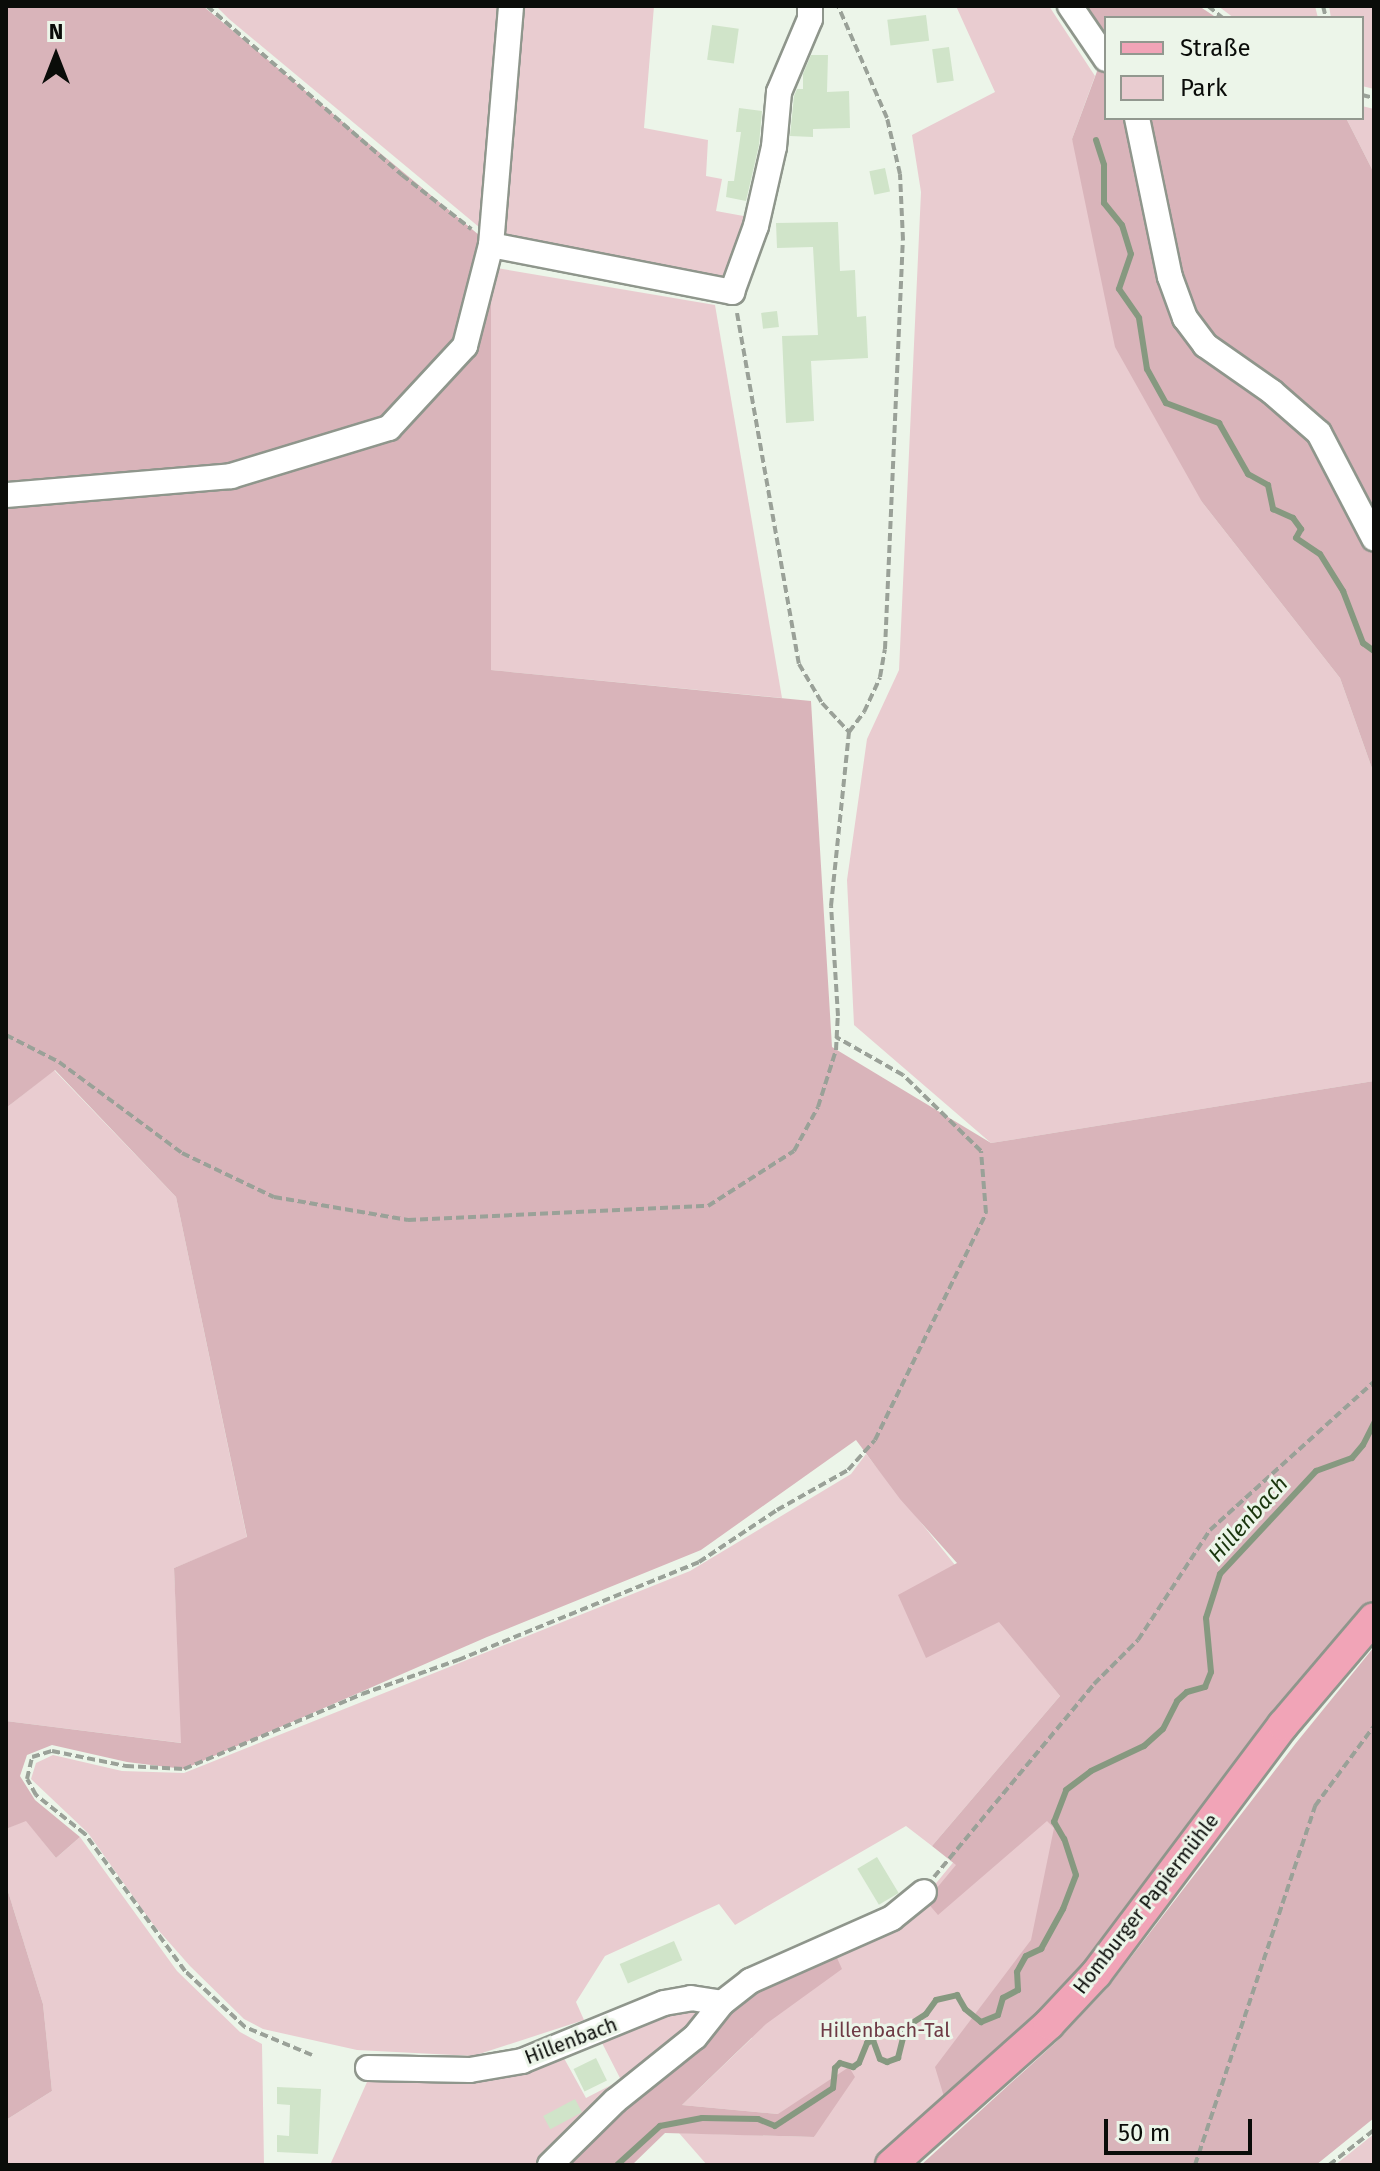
<!DOCTYPE html>
<meta charset="utf-8">
<style>
body{margin:0}
#map{position:relative;width:1380px;height:2171px;overflow:hidden;background:#ecf5e9;font-family:"Fira Sans",sans-serif}
div>[style]{position:absolute}
[style*='--x']{left:calc(var(--x)*1px);top:calc(var(--y)*1px);width:calc(var(--w)*1px);rotate:calc(var(--a)*1deg)}
.green>*{inset:0;background:#e9ccd0}
.forest>*{inset:0;background:#d9b4ba}
.stream>*{height:6px;margin:-3px;padding:0 3px;transform-origin:3px;border-radius:3px;background:#869980}
.building>*{inset:0;background:#d0e4c9;transform-origin:0 0}
.path>*{height:4px;margin-top:-2px;transform-origin:0;background:repeating-linear-gradient(90deg,#9aa198 0 8px,transparent 0 12px)}
.roads{filter:drop-shadow(2px 0 #8f968c) drop-shadow(-2px 0 #8f968c) drop-shadow(0 2px #8f968c) drop-shadow(0 -2px #8f968c)}
.minor>*{height:24px;margin:-12px;padding:0 12px;transform-origin:12px;border-radius:12px;background:#fff}
.major>*{height:30px;margin:-15px;padding:0 15px;transform-origin:15px;border-radius:15px;background:#f1a4b7}
span{translate:-50% -50%;white-space:nowrap;text-align:center;line-height:1.15;-webkit-text-stroke:6px #ecf5e9;paint-order:stroke}
.street-label{font-size:20px;color:#0a0c09}
.park-label{font-size:20px;color:#6e3a45}
.water-label{font-size:22px;color:#1a350d;font-style:italic}
.frame{position:absolute;inset:0;border:8px solid #0a0c09;pointer-events:none}
.legend{position:absolute;left:1104px;top:16px;width:260px;height:104px;box-sizing:border-box;background:#ecf5e9;border:2px solid #92988f;margin:0;padding:10px 14px;list-style:none;font-size:24px;color:#0a0c09}
.legend li{display:flex;align-items:center;gap:16px;height:40px}
.legend b{width:40px;border:2px solid #92988f}
.north{position:absolute;left:16px;top:16px;width:80px;height:80px;-webkit-text-stroke:6px #ecf5e9;paint-order:stroke;rotate:0deg;font-size:22px;font-weight:700;line-height:32px;text-align:center;color:#0a0c09}
.north::after{content:'';display:block;margin:auto;width:28px;height:36px;background:#0a0c09;clip-path:polygon(50% 0,100% 100%,50% 72%,0 100%)}
.scale{position:absolute;left:1104px;top:2119px;width:148px;height:36px;box-sizing:border-box;border:4px solid #0a0c09;border-top:0;padding-left:10px;font-size:24px;line-height:28px;white-space:nowrap;color:#0a0c09;-webkit-text-stroke:6px #ecf5e9;paint-order:stroke}
</style>
<div id="map">
<div class="green">
<div style="clip-path:polygon(216px 6px,506px 6px,485px 232px,229px 19px)"></div>
<div style="clip-path:polygon(518px 6px,654px 6px,644px 128px,708px 140px,706px 176px,722px 179px,716px 211px,749px 217px,728px 288px,500px 238px)"></div>
<div style="clip-path:polygon(956px 6px,1049px 6px,1095px 76px,1072px 139px,1202px 502px,1340px 678px,1374px 774px,1374px 1081px,991px 1143px,854px 1025px,847px 880px,867px 739px,899px 670px,921px 192px,912px 135px,995px 92px)"></div>
<div style="clip-path:polygon(1218px 6px,1315px 6px,1318px 18px,1234px 18px)"></div>
<div style="clip-path:polygon(1329px 6px,1374px 6px,1374px 89px,1362px 86px,1362px 18px,1331px 18px)"></div>
<div style="clip-path:polygon(1362px 106px,1374px 109px,1374px 173px,1346px 118px,1362px 118px)"></div>
<div style="clip-path:polygon(491px 267px,715px 305px,782px 698px,491px 670px)"></div>
<div style="clip-path:polygon(54px 1070px,176px 1197px,247px 1538px,174px 1568px,182px 1743px,6px 1721px,6px 1108px)"></div>
<div style="clip-path:polygon(866px 1454px,1060px 1696px,932px 1846px,906px 1826px,735px 1925px,719px 1904px,605px 1956px,576px 2002px,584px 2020px,473px 2056px,357px 2050px,263px 2029px,244px 2019px,190px 1966px,152px 1923px,88px 1833px,31px 1779px,36px 1763px,53px 1755px,122px 1771px,184px 1773px,690px 1571px,851px 1474px)"></div>
<div style="clip-path:polygon(1112px 1669px,1114px 1930px,877px 2165px,707px 2165px,679px 2133px,815px 2137px,778px 2114px,682px 2105px,752px 2038px,721px 2005px,928px 1893px)"></div>
<div style="clip-path:polygon(26px 1820px,56px 1858px,80px 1837px,177px 1971px,240px 2032px,262px 2044px,264px 2165px,6px 2165px,6px 2120px,52px 2091px,43px 2004px,6px 1885px,6px 1829px)"></div>
<div style="clip-path:polygon(690px 2004px,708px 2011px,543px 2165px,330px 2165px,371px 2073px,560px 2051px,586px 2098px,621px 2080px,599px 2037px)"></div>
<div style="clip-path:polygon(1374px 2134px,1374px 2165px,1335px 2165px)"></div>
</div>
<div class="forest">
<div style="clip-path:polygon(6px 6px,203px 6px,491px 245px,491px 670px,811px 701px,832px 1047px,991px 1143px,1374px 1081px,1374px 1607px,1093px 1968px,945px 2100px,935px 2067px,1031px 1940px,1054px 1828px,1047px 1821px,938px 1915px,926px 1901px,956px 1865px,932px 1846px,1060px 1696px,999px 1622px,926px 1658px,898px 1595px,957px 1563px,900px 1499px,856px 1440px,701px 1550px,487px 1637px,184px 1769px,127px 1762px,52px 1745px,27px 1755px,20px 1776px,35px 1800px,80px 1837px,56px 1858px,26px 1821px,6px 1829px,6px 1721px,181px 1743px,174px 1568px,247px 1537px,176px 1197px,55px 1070px,6px 1108px)"></div>
<div style="clip-path:polygon(1081px 6px,1199px 6px,1217px 18px,1106px 18px,1106px 36px)"></div>
<div style="clip-path:polygon(1106px 47px,1106px 118px,1346px 118px,1374px 173px,1374px 774px,1340px 678px,1202px 502px,1115px 347px,1072px 139px)"></div>
<div style="clip-path:polygon(1374px 1647px,1374px 2118px,1316px 2165px,921px 2165px,1056px 2042px,1108px 1987px,1296px 1743px)"></div>
<div style="clip-path:polygon(6px 1885px,43px 2004px,52px 2091px,6px 2120px)"></div>
<div style="clip-path:polygon(833px 1949px,842px 1969px,766px 2024px,682px 2105px,778px 2114px,849px 2067px,855px 2077px,814px 2137px,665px 2133px,632px 2165px,564px 2165px,728px 2006px)"></div>
</div>
<div class="stream">
<div style="--x:1096;--y:140;--w:26;--a:72"></div>
<div style="--x:1104;--y:165;--w:38;--a:90"></div>
<div style="--x:1104;--y:203;--w:28;--a:51"></div>
<div style="--x:1122;--y:225;--w:30;--a:73"></div>
<div style="--x:1131;--y:254;--w:37;--a:109"></div>
<div style="--x:1119;--y:289;--w:35;--a:55"></div>
<div style="--x:1139;--y:318;--w:52;--a:81.1"></div>
<div style="--x:1147;--y:369;--w:39;--a:61"></div>
<div style="--x:1166;--y:403;--w:57;--a:20.7"></div>
<div style="--x:1219;--y:423;--w:59;--a:60.4"></div>
<div style="--x:1248;--y:474;--w:23;--a:29"></div>
<div style="--x:1268;--y:485;--w:25;--a:78"></div>
<div style="--x:1273;--y:509;--w:22;--a:24"></div>
<div style="--x:1293;--y:518;--w:14;--a:54"></div>
<div style="--x:1301;--y:529;--w:10;--a:119"></div>
<div style="--x:1296;--y:538;--w:29;--a:34"></div>
<div style="--x:1320;--y:554;--w:44;--a:58.1"></div>
<div style="--x:1343;--y:591;--w:56;--a:69"></div>
<div style="--x:1363;--y:643;--w:14;--a:36"></div>
<div style="--x:617;--y:2165;--w:58;--a:-42.2"></div>
<div style="--x:660;--y:2126;--w:43;--a:-10.8"></div>
<div style="--x:702;--y:2118;--w:56;--a:1"></div>
<div style="--x:758;--y:2119;--w:18;--a:22"></div>
<div style="--x:775;--y:2126;--w:69;--a:-33.2"></div>
<div style="--x:833;--y:2088;--w:20;--a:-84"></div>
<div style="--x:835;--y:2068;--w:7;--a:-45"></div>
<div style="--x:840;--y:2063;--w:14;--a:17"></div>
<div style="--x:853;--y:2067;--w:7;--a:-34"></div>
<div style="--x:859;--y:2063;--w:22;--a:-68"></div>
<div style="--x:867;--y:2043;--w:7;--a:-27"></div>
<div style="--x:873;--y:2040;--w:20;--a:70"></div>
<div style="--x:880;--y:2059;--w:8;--a:23"></div>
<div style="--x:887;--y:2062;--w:12;--a:-20"></div>
<div style="--x:898;--y:2058;--w:32;--a:-76"></div>
<div style="--x:906;--y:2027;--w:24;--a:-33"></div>
<div style="--x:926;--y:2014;--w:17;--a:-54"></div>
<div style="--x:936;--y:2000;--w:22;--a:-13"></div>
<div style="--x:957;--y:1995;--w:16;--a:60"></div>
<div style="--x:965;--y:2009;--w:21;--a:39"></div>
<div style="--x:981;--y:2022;--w:18;--a:-22"></div>
<div style="--x:998;--y:2015;--w:18;--a:-74"></div>
<div style="--x:1003;--y:1998;--w:17;--a:-28"></div>
<div style="--x:1018;--y:1990;--w:18;--a:-93"></div>
<div style="--x:1017;--y:1972;--w:18;--a:-61"></div>
<div style="--x:1026;--y:1956;--w:17;--a:-25"></div>
<div style="--x:1041;--y:1949;--w:46;--a:-61.2"></div>
<div style="--x:1063;--y:1909;--w:36;--a:-69"></div>
<div style="--x:1076;--y:1875;--w:38;--a:-108"></div>
<div style="--x:1064;--y:1839;--w:20;--a:-120"></div>
<div style="--x:1054;--y:1822;--w:34;--a:-69"></div>
<div style="--x:1066;--y:1790;--w:31;--a:-37"></div>
<div style="--x:1091;--y:1771;--w:59;--a:-25.3"></div>
<div style="--x:1144;--y:1746;--w:25;--a:-42"></div>
<div style="--x:1163;--y:1729;--w:31;--a:-63"></div>
<div style="--x:1177;--y:1701;--w:13;--a:-42"></div>
<div style="--x:1187;--y:1692;--w:19;--a:-16"></div>
<div style="--x:1205;--y:1687;--w:16;--a:-68"></div>
<div style="--x:1211;--y:1672;--w:54;--a:-95.3"></div>
<div style="--x:1206;--y:1618;--w:46;--a:-72.3"></div>
<div style="--x:1220;--y:1574;--w:141;--a:-47"></div>
<div style="--x:1316;--y:1471;--w:38;--a:-20"></div>
<div style="--x:1352;--y:1458;--w:17;--a:-50"></div>
<div style="--x:1363;--y:1445;--w:25;--a:-63"></div>
</div>
<div class="building">
<div style="left:926px;top:15px;width:26px;height:39px;rotate:83deg"></div>
<div style="left:712px;top:25px;width:27px;height:35px;rotate:8deg"></div>
<div style="left:949px;top:47px;width:34px;height:17px;rotate:82deg"></div>
<div style="clip-path:polygon(811px 55px,828px 55px,827px 92px,849px 91px,850px 128px,813px 129px,813px 137px,790px 136px,794px 96px,797px 89px,803px 89px,803px 74px)"></div>
<div style="clip-path:polygon(739px 108px,762px 111px,759px 145px,746px 201px,726px 197px,728px 181px,734px 181px,741px 132px,736px 132px)"></div>
<div style="left:885px;top:168px;width:24px;height:16px;rotate:78deg"></div>
<div style="clip-path:polygon(838px 222px,840px 271px,855px 270px,857px 317px,866px 316px,868px 358px,811px 361px,814px 421px,786px 423px,782px 336px,818px 335px,813px 247px,777px 248px,776px 223px)"></div>
<div style="left:777px;top:311px;width:16px;height:16px;rotate:83deg"></div>
<div style="left:877px;top:1857px;width:42px;height:23px;rotate:59deg"></div>
<div style="left:674px;top:1941px;width:21px;height:59px;rotate:67deg"></div>
<div style="left:596px;top:2058px;width:25px;height:25px;rotate:64deg"></div>
<div style="clip-path:polygon(277px 2087px,321px 2089px,318px 2154px,277px 2152px,277px 2135px,289px 2136px,290px 2105px,277px 2104px)"></div>
<div style="left:575px;top:2099px;width:15px;height:36px;rotate:62deg"></div>
</div>
<div class="path">
<div style="--x:207;--y:6;--w:258;--a:40.9"></div>
<div style="--x:402;--y:175;--w:88;--a:38"></div>
<div style="--x:1208;--y:6;--w:19;--a:39"></div>
<div style="--x:1323;--y:6;--w:12;--a:76"></div>
<div style="--x:1362;--y:95;--w:12;--a:14"></div>
<div style="--x:737;--y:313;--w:356;--a:80"></div>
<div style="--x:799;--y:664;--w:45;--a:59.5"></div>
<div style="--x:822;--y:703;--w:40;--a:47"></div>
<div style="--x:6;--y:1035;--w:59;--a:27"></div>
<div style="--x:59;--y:1062;--w:153;--a:36.5"></div>
<div style="--x:182;--y:1153;--w:102;--a:25.6"></div>
<div style="--x:274;--y:1197;--w:136;--a:9.7"></div>
<div style="--x:408;--y:1220;--w:300;--a:-2.7"></div>
<div style="--x:708;--y:1206;--w:102;--a:-32.6"></div>
<div style="--x:794;--y:1151;--w:50;--a:-61.4"></div>
<div style="--x:818;--y:1107;--w:60;--a:-72.5"></div>
<div style="--x:836;--y:1050;--w:34;--a:-87"></div>
<div style="--x:838;--y:1016;--w:110;--a:-93.6"></div>
<div style="--x:831;--y:906;--w:175;--a:-84.1"></div>
<div style="--x:849;--y:732;--w:25;--a:-53"></div>
<div style="--x:864;--y:712;--w:38;--a:-65"></div>
<div style="--x:880;--y:677;--w:28;--a:-80"></div>
<div style="--x:885;--y:649;--w:409;--a:-87.5"></div>
<div style="--x:903;--y:240;--w:66;--a:-92.6"></div>
<div style="--x:900;--y:174;--w:57;--a:-103.1"></div>
<div style="--x:887;--y:118;--w:122;--a:-113.6"></div>
<div style="--x:934;--y:1877;--w:251;--a:-50.3"></div>
<div style="--x:1094;--y:1684;--w:62;--a:-45"></div>
<div style="--x:1138;--y:1640;--w:131;--a:-56.8"></div>
<div style="--x:1210;--y:1530;--w:221;--a:-42.1"></div>
<div style="--x:312;--y:2055;--w:73;--a:-157.3"></div>
<div style="--x:245;--y:2027;--w:82;--a:-137"></div>
<div style="--x:185;--y:1971;--w:170;--a:-126.1"></div>
<div style="--x:85;--y:1834;--w:63;--a:-141.5"></div>
<div style="--x:36;--y:1795;--w:18;--a:-119"></div>
<div style="--x:27;--y:1779;--w:23;--a:-77"></div>
<div style="--x:32;--y:1757;--w:21;--a:-17"></div>
<div style="--x:52;--y:1751;--w:76;--a:11.5"></div>
<div style="--x:126;--y:1766;--w:58;--a:3"></div>
<div style="--x:184;--y:1769;--w:193;--a:-22.8"></div>
<div style="--x:362;--y:1694;--w:102;--a:-19.5"></div>
<div style="--x:458;--y:1660;--w:260;--a:-22.1"></div>
<div style="--x:699;--y:1562;--w:94;--a:-33.7"></div>
<div style="--x:777;--y:1510;--w:81;--a:-29.4"></div>
<div style="--x:848;--y:1470;--w:40;--a:-48"></div>
<div style="--x:875;--y:1440;--w:253;--a:-63.9"></div>
<div style="--x:986;--y:1213;--w:62;--a:-94.6"></div>
<div style="--x:981;--y:1151;--w:109;--a:-135.7"></div>
<div style="--x:903;--y:1075;--w:77;--a:-150.4"></div>
<div style="--x:1195;--y:2165;--w:379;--a:-71.5"></div>
<div style="--x:1315;--y:1806;--w:99;--a:-53.6"></div>
<div style="--x:1329;--y:2165;--w:57;--a:-37.9"></div>
</div>
<div class="roads">
<div class="minor">
<div style="--x:1070;--y:6;--w:64;--a:55.8"></div>
<div style="--x:1137;--y:118;--w:162;--a:78.3"></div>
<div style="--x:1170;--y:277;--w:44;--a:69.9"></div>
<div style="--x:1185;--y:318;--w:34;--a:53"></div>
<div style="--x:1205;--y:345;--w:82;--a:35"></div>
<div style="--x:1272;--y:392;--w:62;--a:41.1"></div>
<div style="--x:1319;--y:433;--w:119;--a:62.4"></div>
<div style="--x:491;--y:245;--w:246;--a:11"></div>
<div style="--x:732;--y:292;--w:70;--a:-70"></div>
<div style="--x:756;--y:226;--w:81;--a:-77.2"></div>
<div style="--x:774;--y:147;--w:55;--a:-84.8"></div>
<div style="--x:779;--y:92;--w:79;--a:-67"></div>
<div style="--x:810;--y:19;--w:13;--a:-90"></div>
<div style="--x:6;--y:495;--w:226;--a:-4.8"></div>
<div style="--x:231;--y:476;--w:165;--a:-16.9"></div>
<div style="--x:389;--y:428;--w:112;--a:-47.2"></div>
<div style="--x:465;--y:346;--w:104;--a:-75.6"></div>
<div style="--x:491;--y:245;--w:240;--a:-85.2"></div>
<div style="--x:368;--y:2068;--w:102;--a:1.1"></div>
<div style="--x:470;--y:2070;--w:53;--a:-9.8"></div>
<div style="--x:522;--y:2061;--w:153;--a:-22.2"></div>
<div style="--x:664;--y:2003;--w:27;--a:-10"></div>
<div style="--x:691;--y:1998;--w:31;--a:9"></div>
<div style="--x:550;--y:2165;--w:91;--a:-44.6"></div>
<div style="--x:615;--y:2101;--w:102;--a:-38.7"></div>
<div style="--x:695;--y:2037;--w:43;--a:-51.5"></div>
<div style="--x:722;--y:2003;--w:36;--a:-38"></div>
<div style="--x:750;--y:1981;--w:155;--a:-23.9"></div>
<div style="--x:892;--y:1918;--w:41;--a:-39.1"></div>
</div>
<div class="major">
<div style="--x:891;--y:2165;--w:212;--a:-41.7"></div>
<div style="--x:1049;--y:2024;--w:69;--a:-46.8"></div>
<div style="--x:1096;--y:1974;--w:311;--a:-53.1"></div>
<div style="--x:1283;--y:1725;--w:140;--a:-49.6"></div>
</div>
</div>
<div class="street-label">
<span style="left:1146px;top:1904px;rotate:-52deg">Homburger Papiermühle</span>
<span style="left:571px;top:2041px;rotate:-21deg">Hillenbach</span>
</div>
<div class="park-label">
<span style="left:885px;top:2030px">Hillenbach-Tal</span>
</div>
<div class="water-label">
<span style="left:1248px;top:1519px;rotate:-48deg">Hillenbach</span>
</div>
<div class="frame"></div>
<ul class="legend">
<li><b style="height:10px;background:#f1a4b7"></b>Straße</li>
<li><b style="height:22px;background:#e9ccd0"></b>Park</li>
</ul>
<div class="north">N</div>
<div class="scale">50 m</div>
</div>
